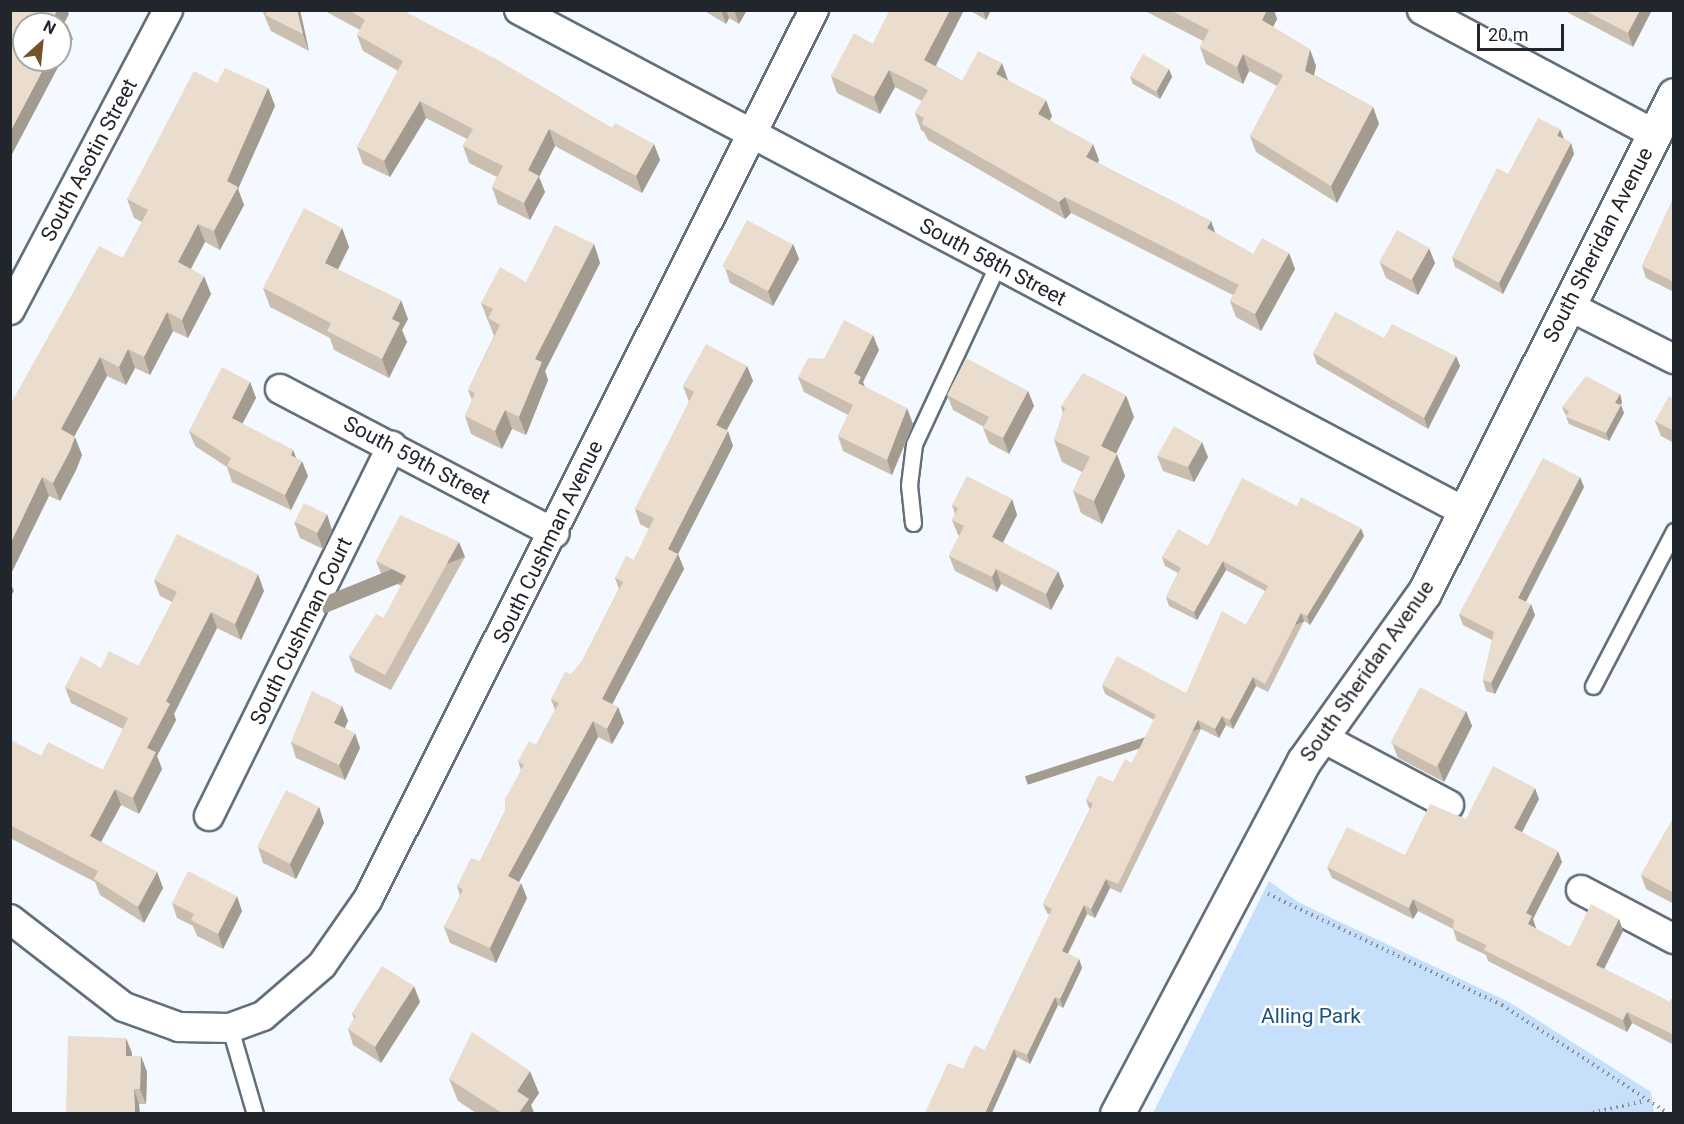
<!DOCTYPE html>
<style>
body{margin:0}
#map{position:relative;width:1684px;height:1124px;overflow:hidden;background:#f3f9ff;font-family:Roboto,sans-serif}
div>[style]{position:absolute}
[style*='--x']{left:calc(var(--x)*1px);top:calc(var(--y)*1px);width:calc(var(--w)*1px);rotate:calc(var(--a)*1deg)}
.green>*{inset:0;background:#c6e0fb}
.path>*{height:4px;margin-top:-2px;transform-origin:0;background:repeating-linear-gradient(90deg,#878c92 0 1.5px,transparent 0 6px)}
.roads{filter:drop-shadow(2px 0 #626f7c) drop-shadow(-2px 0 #626f7c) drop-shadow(0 2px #626f7c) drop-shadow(0 -2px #626f7c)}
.service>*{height:15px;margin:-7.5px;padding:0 7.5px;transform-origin:7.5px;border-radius:7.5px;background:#fff}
.minor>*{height:28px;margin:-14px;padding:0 14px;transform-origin:14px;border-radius:14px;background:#fff}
.tertiary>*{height:33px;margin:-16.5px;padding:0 16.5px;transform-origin:16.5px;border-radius:16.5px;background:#fff}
.wall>*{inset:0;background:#c9beb0}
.shaded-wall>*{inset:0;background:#a49b90;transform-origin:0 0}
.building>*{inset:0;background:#eaddcd;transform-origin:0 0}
span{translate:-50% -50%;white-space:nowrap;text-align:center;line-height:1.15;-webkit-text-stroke:5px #fff;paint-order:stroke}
.street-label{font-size:21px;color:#21262c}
.park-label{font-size:21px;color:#19517f}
.frame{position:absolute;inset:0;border:12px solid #21262c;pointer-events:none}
.north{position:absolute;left:12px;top:12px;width:60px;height:60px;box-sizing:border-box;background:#fff;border:2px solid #a6a8ab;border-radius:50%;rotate:27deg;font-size:16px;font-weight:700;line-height:24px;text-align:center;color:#21262c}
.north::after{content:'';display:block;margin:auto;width:21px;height:27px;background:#735329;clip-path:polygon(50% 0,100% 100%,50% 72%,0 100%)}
.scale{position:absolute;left:1477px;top:24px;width:87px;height:27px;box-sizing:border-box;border:3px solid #21262c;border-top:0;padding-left:8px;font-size:18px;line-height:21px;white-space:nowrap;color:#21262c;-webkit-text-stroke:4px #fff;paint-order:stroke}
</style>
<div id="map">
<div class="green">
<div style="clip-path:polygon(1269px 881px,1298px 902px,1509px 1002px,1651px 1092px,1654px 1113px,1153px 1113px)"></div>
</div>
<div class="path">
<div style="--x:1268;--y:894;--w:259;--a:25.4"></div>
<div style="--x:1502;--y:1005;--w:199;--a:33.1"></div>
<div style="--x:1587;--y:1114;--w:58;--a:-12.8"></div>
</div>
<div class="roads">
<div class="service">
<div style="--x:913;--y:523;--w:38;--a:-96"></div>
<div style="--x:909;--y:485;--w:41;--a:-83"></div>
<div style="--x:914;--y:444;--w:199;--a:-65"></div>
<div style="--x:1593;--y:686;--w:175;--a:-62.4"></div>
<div style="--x:230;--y:1028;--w:90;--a:73.8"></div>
</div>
<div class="minor">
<div style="--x:519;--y:10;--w:1073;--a:27.95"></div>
<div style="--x:1422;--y:10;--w:263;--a:28.1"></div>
<div style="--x:1567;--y:305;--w:120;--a:26.8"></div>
<div style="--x:10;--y:310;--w:339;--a:-62.2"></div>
<div style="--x:280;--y:389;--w:310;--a:27.7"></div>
<div style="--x:1321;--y:737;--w:145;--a:28"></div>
<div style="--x:209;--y:816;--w:413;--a:-63.7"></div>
<div style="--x:1581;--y:890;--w:105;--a:27.8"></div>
<div style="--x:10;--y:919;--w:144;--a:37.7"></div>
<div style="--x:124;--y:1007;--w:59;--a:20"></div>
<div style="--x:179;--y:1027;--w:51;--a:1.1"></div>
<div style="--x:230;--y:1028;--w:35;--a:-20"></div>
<div style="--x:263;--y:1016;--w:78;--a:-40.8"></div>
<div style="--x:322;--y:965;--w:80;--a:-55.1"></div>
<div style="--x:368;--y:899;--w:995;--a:-63.36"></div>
</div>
<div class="tertiary">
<div style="--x:1117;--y:1114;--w:399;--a:-62.1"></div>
<div style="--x:1304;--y:761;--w:206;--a:-54.5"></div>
<div style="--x:1424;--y:593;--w:557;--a:-63.34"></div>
</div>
</div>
<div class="wall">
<div style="clip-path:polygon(262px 10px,300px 10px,309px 51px,271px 31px)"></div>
<div style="clip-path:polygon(323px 10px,402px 10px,612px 128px,654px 144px,660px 160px,642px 193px,555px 146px,539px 177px,545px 192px,530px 220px,498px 204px,492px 187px,497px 177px,469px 163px,463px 146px,467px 139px,426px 118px,390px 177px,363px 164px,357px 147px,398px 71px,363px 51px,357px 35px,360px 30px)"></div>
<div style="clip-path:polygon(703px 10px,747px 10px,739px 24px,729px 18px,726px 24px)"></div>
<div style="clip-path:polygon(890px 10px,963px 10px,963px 12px,936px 66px,962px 81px,1008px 80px,1052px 116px,1050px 120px,1099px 160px,1098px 163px,1211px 221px,1215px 233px,1253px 254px,1289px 253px,1295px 269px,1261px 331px,1236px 317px,1230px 301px,1233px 295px,1071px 213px,1065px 219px,928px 140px,924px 132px,921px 130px,915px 113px,922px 101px,895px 87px,880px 114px,837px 93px,831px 76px,873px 44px)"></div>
<div style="clip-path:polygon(969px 10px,991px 10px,986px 20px)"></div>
<div style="clip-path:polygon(1143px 10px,1274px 10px,1277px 19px,1273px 27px,1316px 66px,1314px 75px,1373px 107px,1379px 124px,1337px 203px,1256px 152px,1250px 136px,1277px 86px,1249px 71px,1243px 84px,1206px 64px,1200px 47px,1203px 41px)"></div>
<div style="clip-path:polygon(1563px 10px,1652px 10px,1633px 47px)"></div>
<div style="clip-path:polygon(1169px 69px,1172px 77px,1160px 99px,1133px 84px,1130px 77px)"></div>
<div style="clip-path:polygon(217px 83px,268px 88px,275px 106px,238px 189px,244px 205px,220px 250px,205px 242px,191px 269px,211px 294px,188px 338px,173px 331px,150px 375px,135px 368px,126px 385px,107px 376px,74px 436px,82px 455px,76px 470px,60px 501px,49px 496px,10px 405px,123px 258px,142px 222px,134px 218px,127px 199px)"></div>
<div style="clip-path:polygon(1564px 139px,1571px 143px,1574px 154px,1503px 294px,1455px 267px,1452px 257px,1508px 174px)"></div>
<div style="clip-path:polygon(1674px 197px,1674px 292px,1646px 278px,1642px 266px)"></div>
<div style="clip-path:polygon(342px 228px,349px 247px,338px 270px,408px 319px,402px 330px,407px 342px,389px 378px,334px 350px,330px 338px,270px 307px,263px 288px)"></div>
<div style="clip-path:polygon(594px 244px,600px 263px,545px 371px,548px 380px,526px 435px,512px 429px,502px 449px,471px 434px,465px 416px,472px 400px,468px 390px,494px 336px,481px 303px,526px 282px)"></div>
<div style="clip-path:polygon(793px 244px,799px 259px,773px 306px,730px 283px,725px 268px)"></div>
<div style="clip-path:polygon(1380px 263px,1435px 263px,1418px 295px,1386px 278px)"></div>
<div style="clip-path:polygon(1384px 338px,1456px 356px,1460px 366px,1428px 429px,1317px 364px,1313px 353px)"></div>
<div style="clip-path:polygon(879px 350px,863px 382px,865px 387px,913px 424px,892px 475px,843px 451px,838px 436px,848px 415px,804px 392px,798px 377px,824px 359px)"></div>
<div style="clip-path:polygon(747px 366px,753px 381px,727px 430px,733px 446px,678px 554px,684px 569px,612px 704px,618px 707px,624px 723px,612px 744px,598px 737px,519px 882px,527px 898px,496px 963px,450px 943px,444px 927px,460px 896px,457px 886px,480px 861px,505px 811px,521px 770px,518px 761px,536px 745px,555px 710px,551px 699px,582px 661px,619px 589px,615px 578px,634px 560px,649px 529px,640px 524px,635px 509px,689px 402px,683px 386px)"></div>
<div style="clip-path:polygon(250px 382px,256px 398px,242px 424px,293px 450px,296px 458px,308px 476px,291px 510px,232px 482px,227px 467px,195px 446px,189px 431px)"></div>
<div style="clip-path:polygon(1028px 391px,1034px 406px,1009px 454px,989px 443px,983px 428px,984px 427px,953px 410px,947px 395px)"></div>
<div style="clip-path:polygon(1620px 394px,1622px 402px,1621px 405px,1624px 413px,1609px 441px,1569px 424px,1566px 417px,1566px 415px,1565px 414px,1562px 407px)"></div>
<div style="clip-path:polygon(1674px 399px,1674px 443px,1661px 436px,1655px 421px)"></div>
<div style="clip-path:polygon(1061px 406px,1134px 417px,1116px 453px,1125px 476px,1102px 524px,1081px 513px,1073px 491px,1082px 472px,1062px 462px,1054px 440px,1063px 413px)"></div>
<div style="clip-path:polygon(1157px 456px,1208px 457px,1194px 482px,1163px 471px)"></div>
<div style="clip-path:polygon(1584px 487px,1526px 602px,1535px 615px,1495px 694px,1486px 691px,1483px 680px,1492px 640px,1463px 625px,1459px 614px)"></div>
<div style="clip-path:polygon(1012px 499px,1017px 515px,1003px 542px,1064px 586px,1051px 610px,1001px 584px,997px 592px,955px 571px,949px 556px,959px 536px,958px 535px,952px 520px,955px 514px,952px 505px)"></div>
<div style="clip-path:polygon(1297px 506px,1364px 536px,1310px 625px,1304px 621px,1268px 692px,1256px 686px,1233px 729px,1226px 725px,1219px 738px,1201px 729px,1121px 893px,1110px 888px,1095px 918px,1087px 914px,1068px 954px,1079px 959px,1082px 968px,1063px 1008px,1058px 1005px,1030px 1064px,1017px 1057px,963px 1069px,985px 1050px,1050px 915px,1047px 913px,1043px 904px,1090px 809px,1089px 808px,1086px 800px,1113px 782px,1132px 763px,1154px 720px,1105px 694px,1102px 685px,1186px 693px,1246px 625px,1265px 591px,1226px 570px,1197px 620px,1169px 606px,1166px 597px,1178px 573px,1165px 566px,1162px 557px,1208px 546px)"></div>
<div style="clip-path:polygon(294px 522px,332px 530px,323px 549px,300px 538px)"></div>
<div style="clip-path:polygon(465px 557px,391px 690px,355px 672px,349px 656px,384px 618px,401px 586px,382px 576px,376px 561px)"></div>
<div style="clip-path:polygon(154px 580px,264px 591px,241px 640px,217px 628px,174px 714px,176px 720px,157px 756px,162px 769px,139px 814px,121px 805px,101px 842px,157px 872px,163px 888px,144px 923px,100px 895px,95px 882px,10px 838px,10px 740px,41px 756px,103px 770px,123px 729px,71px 703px,65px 687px,101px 668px,139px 666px,172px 602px,160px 596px)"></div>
<div style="clip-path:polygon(342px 706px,348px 721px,345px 728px,360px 748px,345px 780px,296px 758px,291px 742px)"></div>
<div style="clip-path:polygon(1466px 711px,1472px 726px,1444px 782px,1398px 758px,1392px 743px)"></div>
<div style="clip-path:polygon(1539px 799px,1522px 832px,1562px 862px,1533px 919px,1536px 929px,1570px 947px,1619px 919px,1623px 931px,1604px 969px,1670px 1002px,1674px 994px,1674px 1045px,1632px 1023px,1627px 1032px,1488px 961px,1486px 955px,1457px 941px,1453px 929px,1418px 911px,1413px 919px,1332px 878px,1327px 867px,1405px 855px,1466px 819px)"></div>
<div style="clip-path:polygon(319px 807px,324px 823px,296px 879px,263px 863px,258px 847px)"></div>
<div style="clip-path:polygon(1674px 817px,1674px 904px,1646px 889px,1641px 875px)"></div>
<div style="clip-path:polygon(172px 903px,242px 911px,223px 949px,197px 936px,193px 926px,177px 918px)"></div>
<div style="clip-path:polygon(420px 1002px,381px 1063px,353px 1045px,348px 1029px,354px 1019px,352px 1013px)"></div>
<div style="clip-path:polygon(132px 1053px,131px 1056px,141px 1056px,147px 1072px,146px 1104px,139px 1104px,66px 1112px)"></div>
<div style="clip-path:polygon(449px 1079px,539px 1093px,531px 1105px,534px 1113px,476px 1113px,458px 1101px)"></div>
</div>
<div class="shaded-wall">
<div style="clip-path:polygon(57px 10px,67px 10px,69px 14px,60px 31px,54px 16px)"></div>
<div style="clip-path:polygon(297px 10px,300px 10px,309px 51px,303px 34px)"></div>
<div style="clip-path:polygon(721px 10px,726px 10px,729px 18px,726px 24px)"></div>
<div style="clip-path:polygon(734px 10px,747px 10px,739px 24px)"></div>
<div style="clip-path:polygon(950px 10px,963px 10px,963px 12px,930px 76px,924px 60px)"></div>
<div style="clip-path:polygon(983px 10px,991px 10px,986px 20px)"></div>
<div style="clip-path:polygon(1267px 10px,1274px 10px,1277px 19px,1268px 37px,1262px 20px)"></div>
<div style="clip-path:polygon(1640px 10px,1652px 10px,1633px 47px,1628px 33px)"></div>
<div style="clip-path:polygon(67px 24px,73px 39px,10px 158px,10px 132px,48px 60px,60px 60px,60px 38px)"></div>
<div style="clip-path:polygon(1310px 49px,1316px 66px,1311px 87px,1305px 71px)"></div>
<div style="clip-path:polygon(1243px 54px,1249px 71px,1243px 84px,1237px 67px)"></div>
<div style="clip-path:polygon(1002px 63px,1008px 80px,1002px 91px,996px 74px)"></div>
<div style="clip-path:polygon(1169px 69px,1172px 77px,1160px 99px,1157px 91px)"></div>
<div style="clip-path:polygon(889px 70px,895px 87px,880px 114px,874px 97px)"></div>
<div style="clip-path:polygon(268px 88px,275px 106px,238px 189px,244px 205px,220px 250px,214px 231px,227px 181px)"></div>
<div style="clip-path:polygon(1046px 100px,1052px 116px,1044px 130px,1038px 114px)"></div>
<div style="clip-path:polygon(420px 101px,426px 118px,390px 177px,384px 161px)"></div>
<div style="clip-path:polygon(1373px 107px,1379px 124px,1337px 203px,1331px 186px)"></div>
<div style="clip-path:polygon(549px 129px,555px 146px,539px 177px,545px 192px,530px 220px,524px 203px,528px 170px)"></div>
<div style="clip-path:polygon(1560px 129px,1564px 139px,1557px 136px)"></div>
<div style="clip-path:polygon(1571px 143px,1574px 154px,1503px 294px,1499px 283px)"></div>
<div style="clip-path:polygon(654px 144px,660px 160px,642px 193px,636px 176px)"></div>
<div style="clip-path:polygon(1093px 144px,1099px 160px,1092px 173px,1086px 157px)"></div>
<div style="clip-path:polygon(1065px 197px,1071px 213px,1065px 219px,1059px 202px)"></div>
<div style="clip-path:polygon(1211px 221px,1217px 238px,1207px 228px)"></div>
<div style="clip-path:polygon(198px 224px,205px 242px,184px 281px,178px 262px)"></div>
<div style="clip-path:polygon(342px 228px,349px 247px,331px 282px,325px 263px)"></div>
<div style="clip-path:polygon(594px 244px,600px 263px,545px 371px,548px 380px,526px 435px,519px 417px,535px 359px)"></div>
<div style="clip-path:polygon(793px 244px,799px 259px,773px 306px,768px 291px)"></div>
<div style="clip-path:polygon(1429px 248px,1435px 263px,1418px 295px,1412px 279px)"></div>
<div style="clip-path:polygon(1289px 253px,1295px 269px,1261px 331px,1255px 314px)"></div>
<div style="clip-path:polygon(204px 276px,211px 294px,188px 338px,182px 320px)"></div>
<div style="clip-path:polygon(401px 300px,408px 319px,402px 330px,407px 342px,389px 378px,382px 359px,392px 319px)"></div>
<div style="clip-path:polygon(167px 312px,173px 331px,150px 375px,144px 357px)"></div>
<div style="clip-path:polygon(873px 335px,879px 350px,863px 382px,867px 393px,864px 399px,854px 373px)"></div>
<div style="clip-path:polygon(128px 349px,135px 368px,126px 385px,119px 367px)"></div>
<div style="clip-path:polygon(1456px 356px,1460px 366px,1428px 429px,1424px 418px)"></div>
<div style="clip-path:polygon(100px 357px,107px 376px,68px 448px,61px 429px)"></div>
<div style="clip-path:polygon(747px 366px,753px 381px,721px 440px,716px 425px)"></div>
<div style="clip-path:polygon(250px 382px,256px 398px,237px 434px,232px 418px)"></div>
<div style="clip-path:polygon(1028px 391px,1034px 406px,1009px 454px,1003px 438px)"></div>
<div style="clip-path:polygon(1620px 394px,1622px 402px,1618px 410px,1615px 403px)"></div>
<div style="clip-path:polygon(1126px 395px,1134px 417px,1109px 468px,1101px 446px)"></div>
<div style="clip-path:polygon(1621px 405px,1624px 413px,1609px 441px,1606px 433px)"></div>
<div style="clip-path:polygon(907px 408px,913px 424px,892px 475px,887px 460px)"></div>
<div style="clip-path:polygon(505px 410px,512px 429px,502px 449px,495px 431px)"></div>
<div style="clip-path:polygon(728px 431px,733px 446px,678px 554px,684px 569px,607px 714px,602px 699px,668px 549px)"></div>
<div style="clip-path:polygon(75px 437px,82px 455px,76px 470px,60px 501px,53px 483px)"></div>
<div style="clip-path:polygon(1202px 442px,1208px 457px,1194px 482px,1188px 467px)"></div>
<div style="clip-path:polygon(293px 450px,299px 465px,291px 455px)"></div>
<div style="clip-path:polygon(1117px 454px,1125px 476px,1102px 524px,1094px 501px)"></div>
<div style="clip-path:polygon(302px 461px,308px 476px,291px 510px,285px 495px)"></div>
<div style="clip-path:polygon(42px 477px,49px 496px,10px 576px,10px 544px)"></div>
<div style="clip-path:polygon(1580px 477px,1584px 487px,1522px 609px,1518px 598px)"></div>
<div style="clip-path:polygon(1012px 499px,1017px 515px,998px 552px,992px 537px)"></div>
<div style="clip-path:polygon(327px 514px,332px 530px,323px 549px,317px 534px)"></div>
<div style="clip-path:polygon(1361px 528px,1364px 536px,1310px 625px,1307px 616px)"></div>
<div style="left:459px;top:542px;width:16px;height:152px;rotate:68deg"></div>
<div style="clip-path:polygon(1223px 561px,1226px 570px,1197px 620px,1194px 612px)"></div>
<div style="clip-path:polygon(996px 569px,1001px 584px,997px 592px,992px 577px)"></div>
<div style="clip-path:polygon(1058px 571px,1064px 586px,1051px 610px,1046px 594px)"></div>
<div style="clip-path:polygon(258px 574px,264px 591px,241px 640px,235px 624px)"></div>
<div style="clip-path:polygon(10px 582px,14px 591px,10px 597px)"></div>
<div style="clip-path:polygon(1531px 604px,1535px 615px,1495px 694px,1491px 683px)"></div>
<div style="clip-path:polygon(211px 612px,217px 628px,174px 714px,176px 720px,157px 756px,162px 769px,139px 814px,133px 798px,147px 748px,166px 701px)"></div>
<div style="left:1301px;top:613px;width:9px;height:80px;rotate:69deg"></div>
<div style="clip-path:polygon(1253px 677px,1256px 686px,1233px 729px,1230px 720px)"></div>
<div style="clip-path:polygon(342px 706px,348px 721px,340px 738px,334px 723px)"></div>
<div style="clip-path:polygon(618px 707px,624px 723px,612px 744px,607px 729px)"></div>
<div style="clip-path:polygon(1466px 711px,1472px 726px,1444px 782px,1438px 766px)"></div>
<div style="clip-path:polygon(1222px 716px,1226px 725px,1219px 738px,1215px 729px)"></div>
<div style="left:1198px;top:720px;width:9px;height:182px;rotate:72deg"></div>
<div style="clip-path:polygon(593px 721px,598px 737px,514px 891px,508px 876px)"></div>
<div style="clip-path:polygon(355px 733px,360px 748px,345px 780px,339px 765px)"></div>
<div style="clip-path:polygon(1535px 788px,1539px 799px,1518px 840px,1514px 828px)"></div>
<div style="clip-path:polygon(115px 789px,121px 805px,95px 853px,90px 836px)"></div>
<div style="clip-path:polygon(319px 807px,324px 823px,296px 879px,290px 864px)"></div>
<div style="clip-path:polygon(1558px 851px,1562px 862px,1533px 919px,1536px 928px,1532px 936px,1528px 924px,1526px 913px)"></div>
<div style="clip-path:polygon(157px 872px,163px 888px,144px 923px,138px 907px)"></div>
<div style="clip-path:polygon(1106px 879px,1110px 888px,1095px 918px,1091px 909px)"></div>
<div style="clip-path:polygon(521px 883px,527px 898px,496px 963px,490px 948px)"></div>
<div style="clip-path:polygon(237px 896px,242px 911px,223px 949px,218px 934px)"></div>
<div style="clip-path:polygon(1413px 899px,1418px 911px,1413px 919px,1409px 908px)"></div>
<div style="clip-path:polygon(1084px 905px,1087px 914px,1065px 959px,1062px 951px)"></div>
<div style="clip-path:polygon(1619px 919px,1623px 931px,1600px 977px,1596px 965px)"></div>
<div style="clip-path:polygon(1079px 959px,1082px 968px,1063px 1008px,1060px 999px)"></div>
<div style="clip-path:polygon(414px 986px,420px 1002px,381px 1063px,375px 1047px)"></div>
<div style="clip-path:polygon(1055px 997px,1058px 1005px,1030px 1064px,1027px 1055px)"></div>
<div style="clip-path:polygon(1627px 1012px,1632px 1023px,1627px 1032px,1623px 1020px)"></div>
<div style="clip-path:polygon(126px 1038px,132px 1053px,131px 1071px,126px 1056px)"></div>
<div style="clip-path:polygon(1014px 1049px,1017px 1057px,992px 1113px,985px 1113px)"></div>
<div style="clip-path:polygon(141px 1056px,147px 1072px,146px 1104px,140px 1089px)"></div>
<div style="clip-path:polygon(530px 1071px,539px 1093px,531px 1105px,534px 1113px,519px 1113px,517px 1091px)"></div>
<div style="clip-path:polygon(134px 1089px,139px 1104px,140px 1113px,135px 1113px)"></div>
</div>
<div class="building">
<div style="clip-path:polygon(10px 10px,57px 10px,54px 16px,67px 24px,60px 38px,60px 24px,24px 24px,24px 60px,48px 60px,10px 132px)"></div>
<div style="clip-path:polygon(268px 10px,297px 10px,303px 34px,265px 15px)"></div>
<div style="clip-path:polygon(349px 10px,402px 10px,496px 59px,612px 128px,615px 123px,654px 144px,636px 176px,549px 129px,528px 170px,539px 176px,524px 203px,492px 187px,503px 166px,463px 146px,473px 129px,420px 101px,384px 161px,357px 147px,403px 61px,357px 35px,365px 20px)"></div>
<div style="clip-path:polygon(890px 10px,950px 10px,924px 60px,962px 81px,978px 51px,1002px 63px,996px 74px,1046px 100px,1038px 114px,1093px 144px,1086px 157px,1211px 221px,1207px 228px,1253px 254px,1262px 238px,1289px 253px,1255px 314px,1230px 301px,1239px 285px,1065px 197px,1059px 202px,922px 124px,924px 118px,915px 113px,928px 90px,889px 70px,874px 97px,831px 76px,854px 33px,873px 44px)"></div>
<div style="clip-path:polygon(1170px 10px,1267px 10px,1262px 20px,1310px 49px,1305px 71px,1373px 107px,1331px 186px,1250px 136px,1283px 75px,1243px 54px,1237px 67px,1200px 47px,1209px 30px)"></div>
<div style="clip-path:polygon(1584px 10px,1640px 10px,1628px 33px)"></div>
<div style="left:1143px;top:54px;width:30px;height:26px;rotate:30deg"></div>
<div style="clip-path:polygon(225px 68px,268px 88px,227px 181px,238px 187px,214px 231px,198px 224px,178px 262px,204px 276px,182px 320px,167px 312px,144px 357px,128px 349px,119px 367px,100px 357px,61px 429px,75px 437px,70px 451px,53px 483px,42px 477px,10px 544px,10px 405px,99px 246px,123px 258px,148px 210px,127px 199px,194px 71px,217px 83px)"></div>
<div style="clip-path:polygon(1538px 118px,1560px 129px,1557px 136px,1571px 143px,1499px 283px,1452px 257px,1497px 168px,1508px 174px)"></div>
<div style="clip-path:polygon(1674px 197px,1674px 282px,1642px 266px)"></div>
<div style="clip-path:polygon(304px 208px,342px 228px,325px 263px,401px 300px,392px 319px,400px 323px,382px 359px,327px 331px,331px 323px,263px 288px)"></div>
<div style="left:747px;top:220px;width:52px;height:53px;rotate:28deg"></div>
<div style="clip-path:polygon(555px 225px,594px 244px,535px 359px,542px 362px,519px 417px,505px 410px,495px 431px,465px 416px,475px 393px,468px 390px,500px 325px,488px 318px,493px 309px,481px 303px,500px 267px,526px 282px)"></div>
<div style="left:1397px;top:230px;width:37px;height:37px;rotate:29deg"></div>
<div style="clip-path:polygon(1335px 312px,1384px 338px,1392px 324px,1456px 356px,1424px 418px,1313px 353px)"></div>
<div style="clip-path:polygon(844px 320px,873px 335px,854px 373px,861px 377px,858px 383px,907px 408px,887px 460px,838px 436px,853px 405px,798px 377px,808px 358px,824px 359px)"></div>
<div style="clip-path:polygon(706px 344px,747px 366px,716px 425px,728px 431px,668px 549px,678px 554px,602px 699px,618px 707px,607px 729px,593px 721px,508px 876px,521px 883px,490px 948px,444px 927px,463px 890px,457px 886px,471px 858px,480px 861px,505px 811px,505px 799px,524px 765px,518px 761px,529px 741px,536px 745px,559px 703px,551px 699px,565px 672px,571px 674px,582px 661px,623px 582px,615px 578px,626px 556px,634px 560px,654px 518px,635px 509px,694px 392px,683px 386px)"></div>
<div style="clip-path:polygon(966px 358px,1028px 391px,1003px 438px,983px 428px,989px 417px,947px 395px)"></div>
<div style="clip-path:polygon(222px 367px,250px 382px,232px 418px,293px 450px,291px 455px,302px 461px,285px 495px,227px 466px,231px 458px,189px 431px)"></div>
<div style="clip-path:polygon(1083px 373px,1126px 395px,1101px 446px,1117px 454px,1094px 501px,1073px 491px,1090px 457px,1054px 440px,1065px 408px,1061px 406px)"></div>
<div style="clip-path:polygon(1586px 376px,1620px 394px,1615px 403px,1621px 405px,1606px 433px,1566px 417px,1569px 411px,1562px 407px)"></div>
<div style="clip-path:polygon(1669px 396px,1674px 399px,1674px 431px,1655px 421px)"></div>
<div style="clip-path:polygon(1174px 426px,1202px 442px,1188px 467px,1157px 456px)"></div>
<div style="clip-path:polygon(1543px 458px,1580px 477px,1518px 598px,1531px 604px,1491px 683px,1483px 680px,1494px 632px,1459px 614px)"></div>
<div style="clip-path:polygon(967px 476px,1012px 499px,992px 537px,1058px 571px,1046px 594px,996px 569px,992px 577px,949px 556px,964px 526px,952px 520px,958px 508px,952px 505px)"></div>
<div style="clip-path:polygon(1242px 478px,1297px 506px,1301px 497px,1361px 528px,1307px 616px,1301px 613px,1265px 684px,1253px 677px,1230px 720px,1222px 716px,1215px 729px,1198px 720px,1118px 884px,1106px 879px,1091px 909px,1084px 905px,1062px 951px,1079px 959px,1060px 999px,1055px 997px,1027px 1055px,1014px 1049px,985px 1113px,925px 1113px,948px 1063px,963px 1069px,974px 1045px,985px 1050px,1052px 909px,1043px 904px,1093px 804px,1086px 800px,1098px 775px,1113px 782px,1125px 759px,1132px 763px,1156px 715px,1102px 685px,1117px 656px,1186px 693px,1222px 611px,1246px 625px,1268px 586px,1223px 561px,1194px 612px,1166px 597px,1181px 568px,1162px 557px,1178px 529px,1208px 546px)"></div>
<div style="left:304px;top:503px;width:25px;height:21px;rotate:26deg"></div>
<div style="clip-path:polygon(400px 515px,459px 542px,385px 675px,349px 656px,376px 614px,384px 618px,406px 576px,376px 561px)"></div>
<div style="clip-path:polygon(177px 534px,258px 574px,235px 624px,211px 612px,166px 701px,170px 704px,147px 748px,156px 752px,133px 798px,115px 789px,90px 836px,157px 872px,138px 907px,94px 879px,98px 871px,10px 825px,10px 740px,41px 756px,48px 742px,103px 770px,128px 718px,65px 687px,81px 656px,101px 668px,109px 651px,139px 666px,177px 592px,154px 580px)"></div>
<div style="left:1420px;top:687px;width:52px;height:63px;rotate:28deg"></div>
<div style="clip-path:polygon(312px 691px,342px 706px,334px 723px,355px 733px,339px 765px,291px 742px)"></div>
<div style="clip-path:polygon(1493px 766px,1535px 788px,1514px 828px,1558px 851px,1526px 913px,1532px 916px,1528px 924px,1570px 947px,1591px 904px,1619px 919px,1596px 965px,1670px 1002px,1674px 994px,1674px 1035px,1627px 1012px,1623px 1020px,1484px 950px,1486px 945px,1453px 929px,1454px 920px,1413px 899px,1409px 908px,1327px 867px,1347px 827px,1405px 855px,1430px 804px,1466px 819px)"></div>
<div style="left:286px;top:790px;width:37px;height:64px;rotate:27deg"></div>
<div style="clip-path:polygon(1674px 817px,1674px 893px,1641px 875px)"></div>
<div style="clip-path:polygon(188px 871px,237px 896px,218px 934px,191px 920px,194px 914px,172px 903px)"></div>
<div style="clip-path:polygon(382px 966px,414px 986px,375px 1047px,348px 1029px,356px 1016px,352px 1013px)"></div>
<div style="clip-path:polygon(472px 1032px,530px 1071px,517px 1091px,529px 1099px,519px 1113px,502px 1113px,449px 1079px)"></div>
<div style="clip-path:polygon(68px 1036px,126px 1038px,126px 1056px,141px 1056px,140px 1089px,134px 1089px,135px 1113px,61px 1113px,61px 1112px,66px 1112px)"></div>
</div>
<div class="street-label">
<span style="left:89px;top:160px;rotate:-62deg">South Asotin Street</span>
<span style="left:1598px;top:245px;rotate:-63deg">South Sheridan Avenue</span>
<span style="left:993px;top:262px;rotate:28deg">South 58th Street</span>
<span style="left:417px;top:460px;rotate:28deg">South 59th Street</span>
<span style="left:548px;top:542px;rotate:-64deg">South Cushman Avenue</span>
<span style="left:301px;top:631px;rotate:-64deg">South Cushman Court</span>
<span style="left:1367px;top:671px;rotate:-55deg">South Sheridan Avenue</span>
</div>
<div class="park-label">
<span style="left:1311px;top:1016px">Alling Park</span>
</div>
<div class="frame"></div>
<div class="north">N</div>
<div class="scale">20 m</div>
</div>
